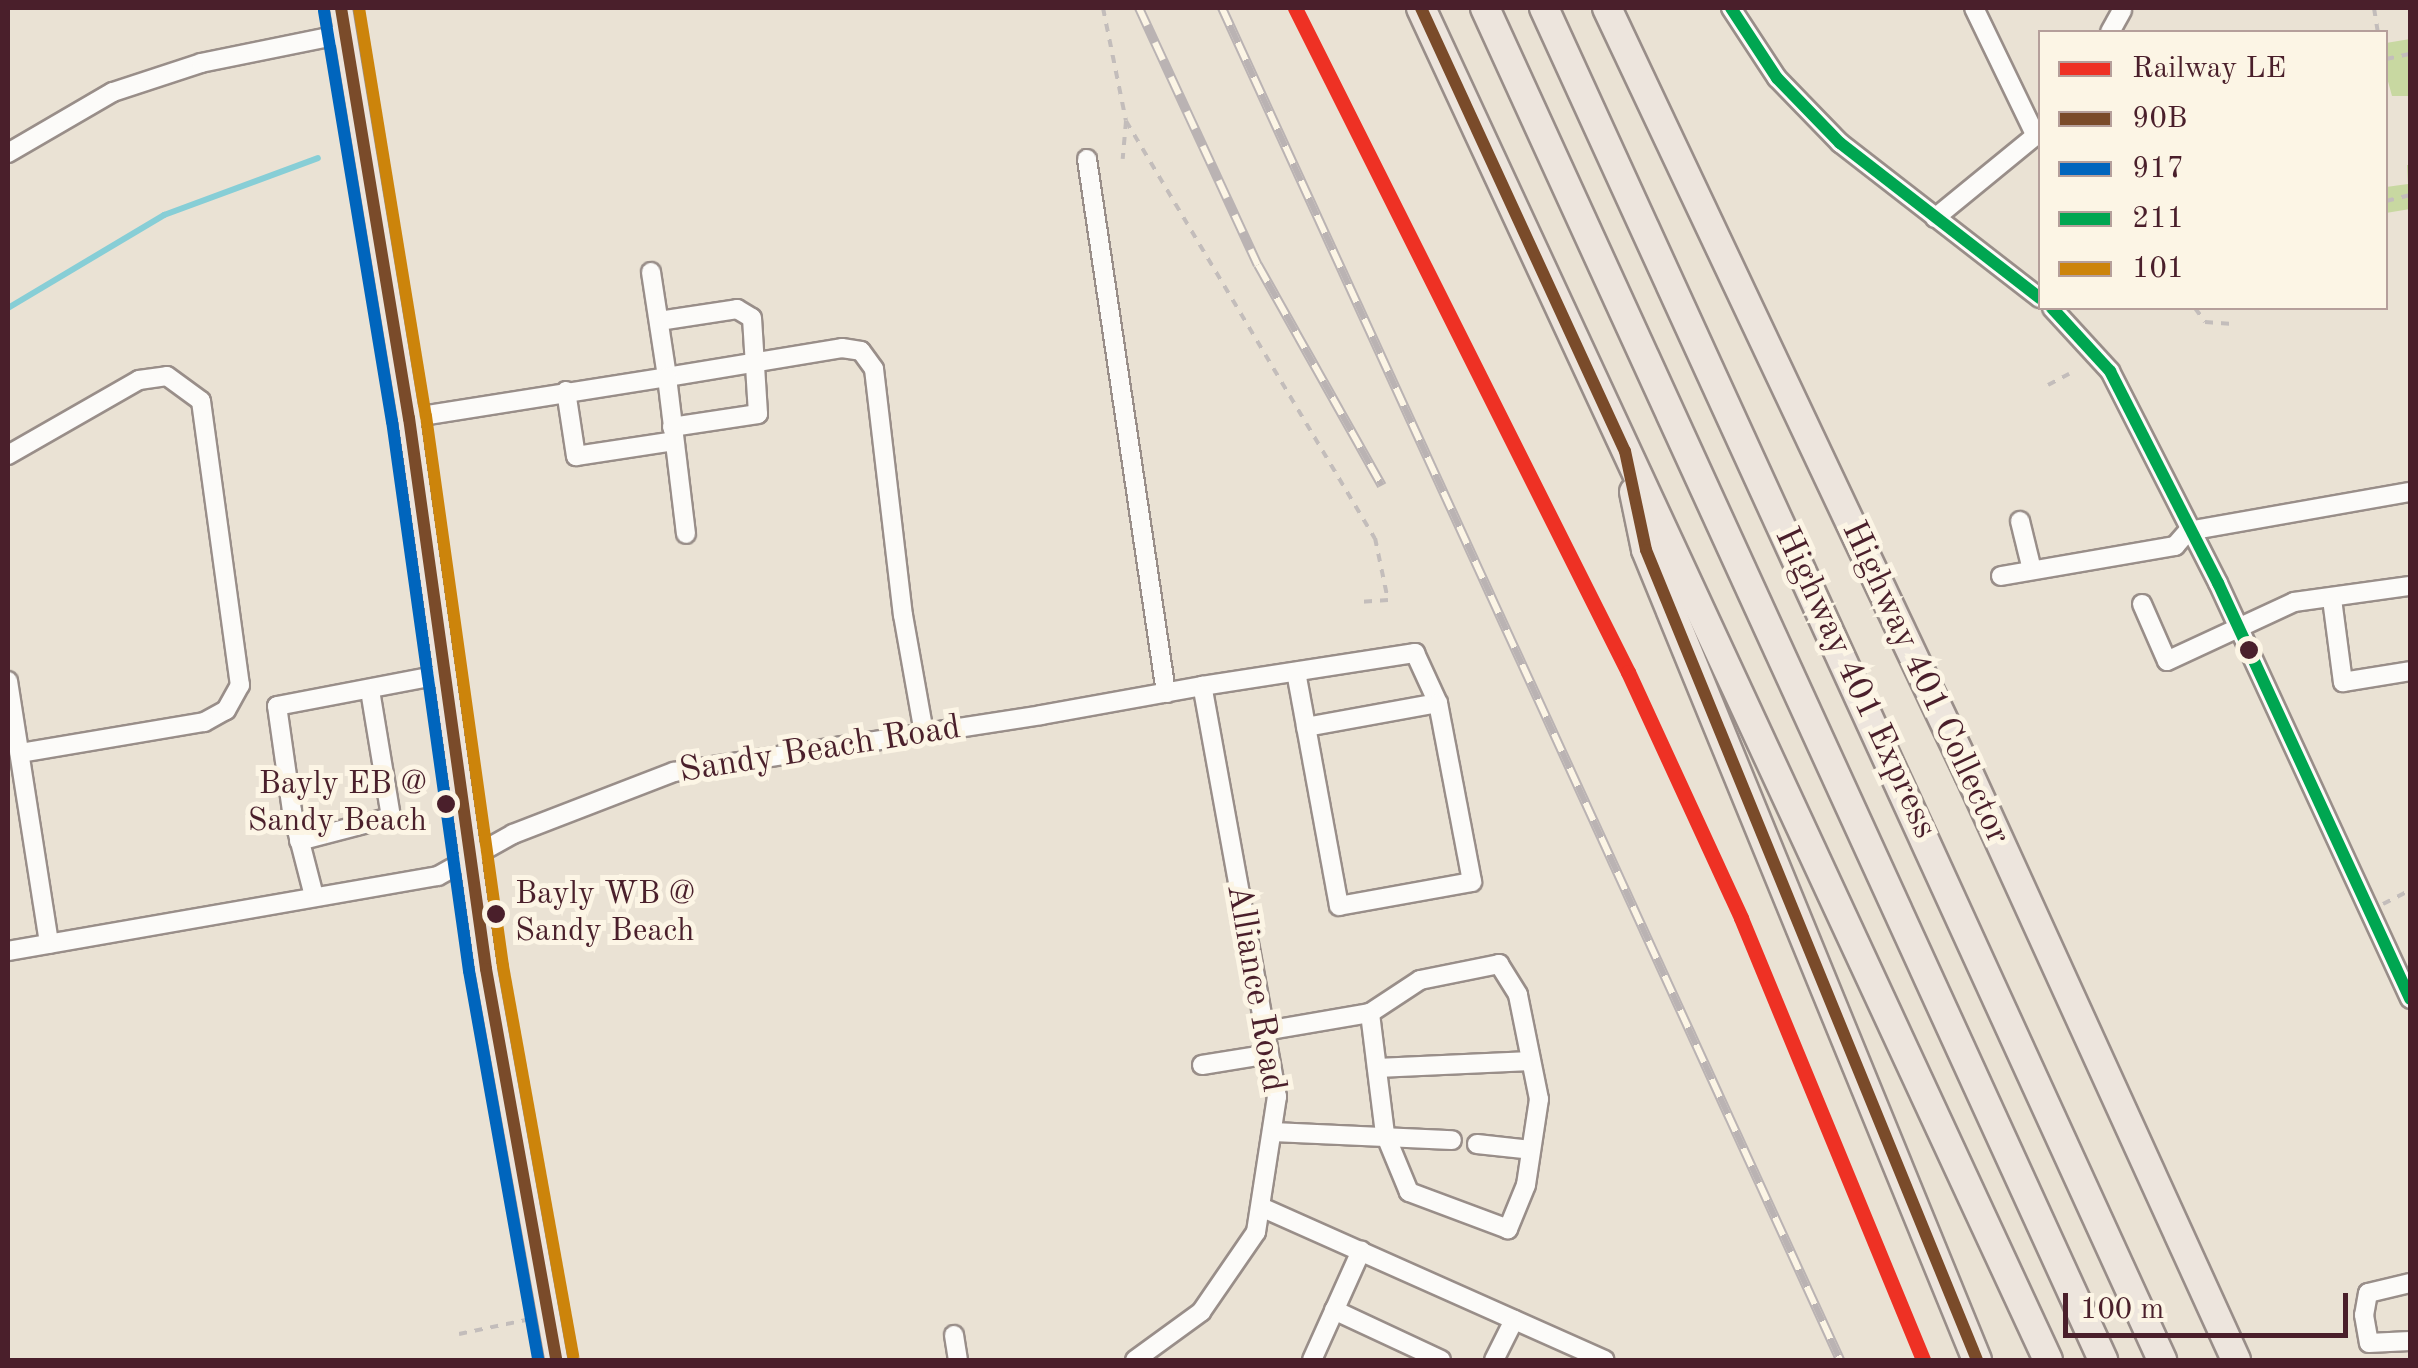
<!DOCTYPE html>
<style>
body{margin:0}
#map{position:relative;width:2418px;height:1368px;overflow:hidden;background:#eae2d4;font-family:"Old Standard TT",serif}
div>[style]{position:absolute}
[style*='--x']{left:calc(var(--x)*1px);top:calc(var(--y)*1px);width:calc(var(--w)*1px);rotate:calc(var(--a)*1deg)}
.green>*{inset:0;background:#c8d8a1}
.stream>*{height:6px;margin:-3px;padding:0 3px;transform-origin:3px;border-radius:3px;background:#87ced6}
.path>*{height:4px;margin-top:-2px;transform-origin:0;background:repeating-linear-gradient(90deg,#c3bdbb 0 8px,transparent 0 16px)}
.roads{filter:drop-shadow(2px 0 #998e89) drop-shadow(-2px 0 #998e89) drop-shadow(0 2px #998e89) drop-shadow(0 -2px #998e89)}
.minor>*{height:18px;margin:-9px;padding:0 9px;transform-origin:9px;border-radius:9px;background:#fcfbf9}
.major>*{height:22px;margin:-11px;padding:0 11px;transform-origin:11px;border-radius:11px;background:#ede5dd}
.highway>*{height:28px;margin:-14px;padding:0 14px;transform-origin:14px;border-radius:14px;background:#ede5dd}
.rail>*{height:10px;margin-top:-5px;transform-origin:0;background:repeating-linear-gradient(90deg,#fcf5e5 0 19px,#bab3b3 0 38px);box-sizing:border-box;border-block:2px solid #bab3b3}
.bus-1>*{height:12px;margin:-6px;padding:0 6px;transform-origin:6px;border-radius:6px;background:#7a4b2a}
.bus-2>*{height:12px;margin:-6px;padding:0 6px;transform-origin:6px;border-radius:6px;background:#0065bd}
.bus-3>*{height:12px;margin:-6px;padding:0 6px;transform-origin:6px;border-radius:6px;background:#00a651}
.bus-4>*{height:12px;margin:-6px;padding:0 6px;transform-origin:6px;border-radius:6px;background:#cc840b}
.rail-1>*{height:15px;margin:-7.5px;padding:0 7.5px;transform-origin:7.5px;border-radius:7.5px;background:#ee3124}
.dots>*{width:28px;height:28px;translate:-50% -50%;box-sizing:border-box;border:5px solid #fcf5e5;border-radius:50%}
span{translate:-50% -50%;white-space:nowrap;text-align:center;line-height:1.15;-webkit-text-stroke:10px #fcf5e5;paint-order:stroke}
.bus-label{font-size:32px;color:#4a1f2b}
.right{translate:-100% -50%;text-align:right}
.left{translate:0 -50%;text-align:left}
.street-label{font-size:35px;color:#4a1f2b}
.frame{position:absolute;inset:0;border:10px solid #4a1f2b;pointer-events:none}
.legend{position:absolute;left:2038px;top:30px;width:350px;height:280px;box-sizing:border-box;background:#fcf5e5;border:2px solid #b59f9b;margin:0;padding:12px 18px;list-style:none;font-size:30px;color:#4a1f2b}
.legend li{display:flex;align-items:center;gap:20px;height:50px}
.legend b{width:50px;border:2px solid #b59f9b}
.scale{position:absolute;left:2063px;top:1293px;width:285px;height:45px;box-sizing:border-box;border:5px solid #4a1f2b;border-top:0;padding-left:12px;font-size:30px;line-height:35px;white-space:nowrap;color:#4a1f2b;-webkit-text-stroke:8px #fcf5e5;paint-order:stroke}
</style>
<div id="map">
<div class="green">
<div style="clip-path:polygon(2410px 39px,2410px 105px,2409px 96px,2392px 96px,2386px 74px,2386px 43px)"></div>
<div style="clip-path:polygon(2407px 165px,2410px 165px,2410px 209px,2386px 213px,2386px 187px,2408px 184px)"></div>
</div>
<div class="stream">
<div style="--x:8;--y:308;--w:182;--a:-30.8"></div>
<div style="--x:164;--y:215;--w:164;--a:-20.3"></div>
</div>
<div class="path">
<div style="--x:1103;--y:8;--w:115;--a:78.5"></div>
<div style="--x:1126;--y:121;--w:38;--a:95"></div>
<div style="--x:2374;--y:8;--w:24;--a:81"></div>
<div style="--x:2386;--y:59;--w:25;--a:-12"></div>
<div style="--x:1126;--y:121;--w:486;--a:59.2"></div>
<div style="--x:1375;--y:538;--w:63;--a:78.2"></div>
<div style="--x:1388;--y:600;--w:26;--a:176"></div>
<div style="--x:2386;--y:201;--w:25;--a:-14"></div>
<div style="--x:2195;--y:308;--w:17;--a:54"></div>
<div style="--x:2205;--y:322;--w:31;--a:4"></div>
<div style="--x:2048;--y:385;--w:24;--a:-28"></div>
<div style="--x:2383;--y:904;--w:30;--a:-27"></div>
<div style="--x:459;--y:1334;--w:73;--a:-11.9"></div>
</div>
<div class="roads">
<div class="minor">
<div style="--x:1731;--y:8;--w:84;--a:56.7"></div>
<div style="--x:1777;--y:78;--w:91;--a:45.9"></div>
<div style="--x:1840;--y:143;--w:253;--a:37.8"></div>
<div style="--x:1974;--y:8;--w:142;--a:64.2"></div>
<div style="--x:2110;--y:32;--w:25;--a:-61"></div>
<div style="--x:8;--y:153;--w:121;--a:-30.2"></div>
<div style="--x:113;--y:92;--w:93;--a:-18.2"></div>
<div style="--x:201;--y:63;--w:146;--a:-11.5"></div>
<div style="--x:1087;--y:159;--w:540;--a:81.58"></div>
<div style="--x:1935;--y:218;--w:136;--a:-39.3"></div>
<div style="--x:651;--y:272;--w:106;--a:81.3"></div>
<div style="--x:667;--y:377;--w:177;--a:-9.4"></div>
<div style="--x:842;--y:348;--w:19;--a:9"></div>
<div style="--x:861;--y:351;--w:22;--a:54"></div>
<div style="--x:874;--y:369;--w:248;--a:83.3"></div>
<div style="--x:903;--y:615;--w:120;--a:79.9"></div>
<div style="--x:2052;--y:308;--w:86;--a:47.4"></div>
<div style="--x:2110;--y:371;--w:238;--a:63"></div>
<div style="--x:2218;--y:583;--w:458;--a:65.2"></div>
<div style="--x:659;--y:321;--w:79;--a:-8.7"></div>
<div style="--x:737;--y:309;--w:17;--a:31"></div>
<div style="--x:752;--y:318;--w:96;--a:86.4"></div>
<div style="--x:758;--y:414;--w:87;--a:171.4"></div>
<div style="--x:566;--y:391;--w:66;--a:81.3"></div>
<div style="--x:576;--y:456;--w:99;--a:-8.7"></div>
<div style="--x:409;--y:418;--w:261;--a:-9"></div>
<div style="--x:667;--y:377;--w:158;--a:83.1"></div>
<div style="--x:8;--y:455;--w:151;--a:-29.8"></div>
<div style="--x:139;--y:380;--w:28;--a:-8"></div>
<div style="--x:167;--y:376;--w:42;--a:36.3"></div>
<div style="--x:201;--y:401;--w:287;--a:82.2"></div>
<div style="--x:240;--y:685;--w:29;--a:119"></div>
<div style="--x:226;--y:710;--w:25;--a:151"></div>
<div style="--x:204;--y:722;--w:187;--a:170.4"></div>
<div style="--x:2020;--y:521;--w:50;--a:76.2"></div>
<div style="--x:2188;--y:531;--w:225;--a:-10"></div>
<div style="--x:2001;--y:576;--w:177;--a:-9.8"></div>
<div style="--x:2175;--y:546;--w:20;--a:-49"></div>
<div style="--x:2332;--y:599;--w:84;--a:82.5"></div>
<div style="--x:2343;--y:682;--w:68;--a:-9.3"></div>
<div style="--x:2142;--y:604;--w:62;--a:66.3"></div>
<div style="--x:2167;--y:661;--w:140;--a:-24.9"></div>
<div style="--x:2294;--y:602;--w:117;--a:-7.9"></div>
<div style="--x:8;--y:681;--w:266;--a:81.1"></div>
<div style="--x:1306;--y:727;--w:134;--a:-10.3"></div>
<div style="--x:299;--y:841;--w:95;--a:-14.6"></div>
<div style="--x:391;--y:817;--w:129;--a:-99.4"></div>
<div style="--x:314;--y:896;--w:88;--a:-104.5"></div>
<div style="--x:292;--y:811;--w:106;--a:-98.1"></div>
<div style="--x:277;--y:706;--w:170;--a:-10.8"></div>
<div style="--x:8;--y:951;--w:436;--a:-9.9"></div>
<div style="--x:438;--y:876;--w:86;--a:-29.2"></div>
<div style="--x:513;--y:834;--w:173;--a:-21.1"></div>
<div style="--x:674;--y:772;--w:371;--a:-8.8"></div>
<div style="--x:1041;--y:715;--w:164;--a:-10.2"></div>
<div style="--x:1202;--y:686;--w:216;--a:-8.8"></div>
<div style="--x:1415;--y:653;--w:55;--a:65.3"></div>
<div style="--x:1438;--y:703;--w:182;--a:79.2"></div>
<div style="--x:1472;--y:882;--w:135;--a:169.8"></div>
<div style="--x:1339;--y:906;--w:238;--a:-100.4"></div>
<div style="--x:1265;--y:1031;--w:107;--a:-9.7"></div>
<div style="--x:1370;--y:1013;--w:60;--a:-33.4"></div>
<div style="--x:1420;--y:980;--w:81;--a:-11.4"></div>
<div style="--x:1499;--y:964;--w:36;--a:58"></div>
<div style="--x:1518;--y:995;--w:106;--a:78.6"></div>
<div style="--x:1539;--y:1099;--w:87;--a:98.6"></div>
<div style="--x:1526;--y:1185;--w:48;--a:112.2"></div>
<div style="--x:1508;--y:1229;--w:106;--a:-159.5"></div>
<div style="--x:1409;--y:1192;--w:63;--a:-112.5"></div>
<div style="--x:1385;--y:1134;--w:122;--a:-97.1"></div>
<div style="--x:1202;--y:1065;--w:68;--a:-9.3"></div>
<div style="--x:1377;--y:1068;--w:154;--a:-2.6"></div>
<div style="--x:1273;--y:1132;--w:179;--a:2.6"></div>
<div style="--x:1477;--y:1144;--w:54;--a:6.3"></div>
<div style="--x:1261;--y:1207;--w:376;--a:24"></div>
<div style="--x:2410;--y:1283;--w:43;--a:166.6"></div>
<div style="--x:2368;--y:1293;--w:22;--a:100"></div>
<div style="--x:2364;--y:1315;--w:28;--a:80"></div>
<div style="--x:2369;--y:1343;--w:41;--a:-2.8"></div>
<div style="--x:1334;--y:1310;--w:118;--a:25"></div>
<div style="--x:954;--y:1335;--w:25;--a:81"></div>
<div style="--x:1135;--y:1360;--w:82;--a:-36"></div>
<div style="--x:1201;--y:1312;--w:97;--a:-55.5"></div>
<div style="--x:1256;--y:1232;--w:137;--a:-81.2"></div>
<div style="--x:1277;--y:1097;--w:418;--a:-100.3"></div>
<div style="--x:1312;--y:1360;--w:120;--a:-65.8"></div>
<div style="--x:1494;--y:1360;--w:45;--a:-63.4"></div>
</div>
<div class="major">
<div style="--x:341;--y:8;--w:416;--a:80.6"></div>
<div style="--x:409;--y:418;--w:556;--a:82.04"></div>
<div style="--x:486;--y:969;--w:397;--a:79.8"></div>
</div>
<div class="highway">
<div style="--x:1421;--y:8;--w:1490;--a:65.12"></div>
<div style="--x:1485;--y:8;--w:1487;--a:65.43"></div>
<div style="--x:1544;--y:8;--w:1487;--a:65.43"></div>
<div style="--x:1607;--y:8;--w:847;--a:64.71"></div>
<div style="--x:1969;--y:774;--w:644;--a:65.5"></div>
<div style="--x:1634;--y:492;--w:59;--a:78.3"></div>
<div style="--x:1646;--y:550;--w:875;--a:67.77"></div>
</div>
</div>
<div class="rail">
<div style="--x:1139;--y:8;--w:283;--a:65.2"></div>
<div style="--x:1258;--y:265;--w:253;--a:60.7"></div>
<div style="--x:1222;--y:8;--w:1487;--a:65.43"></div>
</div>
<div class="bus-1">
<div style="--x:341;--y:8;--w:416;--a:80.6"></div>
<div style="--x:409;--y:418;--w:556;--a:82.04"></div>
<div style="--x:486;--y:969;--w:397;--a:79.8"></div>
<div style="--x:1421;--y:8;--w:488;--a:65.3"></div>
<div style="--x:1625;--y:451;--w:101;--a:78"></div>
<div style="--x:1646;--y:550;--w:875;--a:67.77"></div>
</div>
<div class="bus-2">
<div style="--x:324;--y:11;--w:416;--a:80.6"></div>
<div style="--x:392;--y:421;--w:555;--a:82.03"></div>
<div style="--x:469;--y:971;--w:395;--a:79.9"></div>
</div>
<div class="bus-3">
<div style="--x:1731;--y:8;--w:84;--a:56.7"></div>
<div style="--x:1777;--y:78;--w:91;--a:45.9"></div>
<div style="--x:1840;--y:143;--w:253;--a:37.8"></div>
<div style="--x:2052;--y:308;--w:86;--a:47.4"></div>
<div style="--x:2110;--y:371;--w:238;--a:63"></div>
<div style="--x:2218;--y:583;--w:458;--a:65.2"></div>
</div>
<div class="bus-4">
<div style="--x:359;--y:8;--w:413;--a:80.7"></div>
<div style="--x:426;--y:416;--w:555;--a:82.03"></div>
<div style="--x:503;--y:966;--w:397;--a:79.8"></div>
</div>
<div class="rail-1">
<div style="--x:1295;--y:8;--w:743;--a:63.37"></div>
<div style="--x:1628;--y:672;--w:271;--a:65.3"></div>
<div style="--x:1741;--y:918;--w:478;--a:67.6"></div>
</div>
<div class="dots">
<div style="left:2249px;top:650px;background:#4a1f2b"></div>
<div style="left:446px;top:804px;background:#4a1f2b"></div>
<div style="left:496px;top:914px;background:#4a1f2b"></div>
</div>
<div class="bus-label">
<span class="right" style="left:427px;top:804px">Bayly EB @<br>Sandy Beach</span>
<span class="left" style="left:515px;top:914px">Bayly WB @<br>Sandy Beach</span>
</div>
<div class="street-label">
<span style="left:1855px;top:683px;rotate:65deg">Highway 401 Express</span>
<span style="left:1925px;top:683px;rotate:65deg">Highway 401 Collector</span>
<span style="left:820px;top:750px;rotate:-9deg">Sandy Beach Road</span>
<span style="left:1255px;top:988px;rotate:80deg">Alliance Road</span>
</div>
<div class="frame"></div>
<ul class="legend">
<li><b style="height:12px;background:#ee3124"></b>Railway LE</li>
<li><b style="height:12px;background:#7a4b2a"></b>90B</li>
<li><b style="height:12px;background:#0065bd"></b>917</li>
<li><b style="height:12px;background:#00a651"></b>211</li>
<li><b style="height:12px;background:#cc840b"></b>101</li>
</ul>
<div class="scale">100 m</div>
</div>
